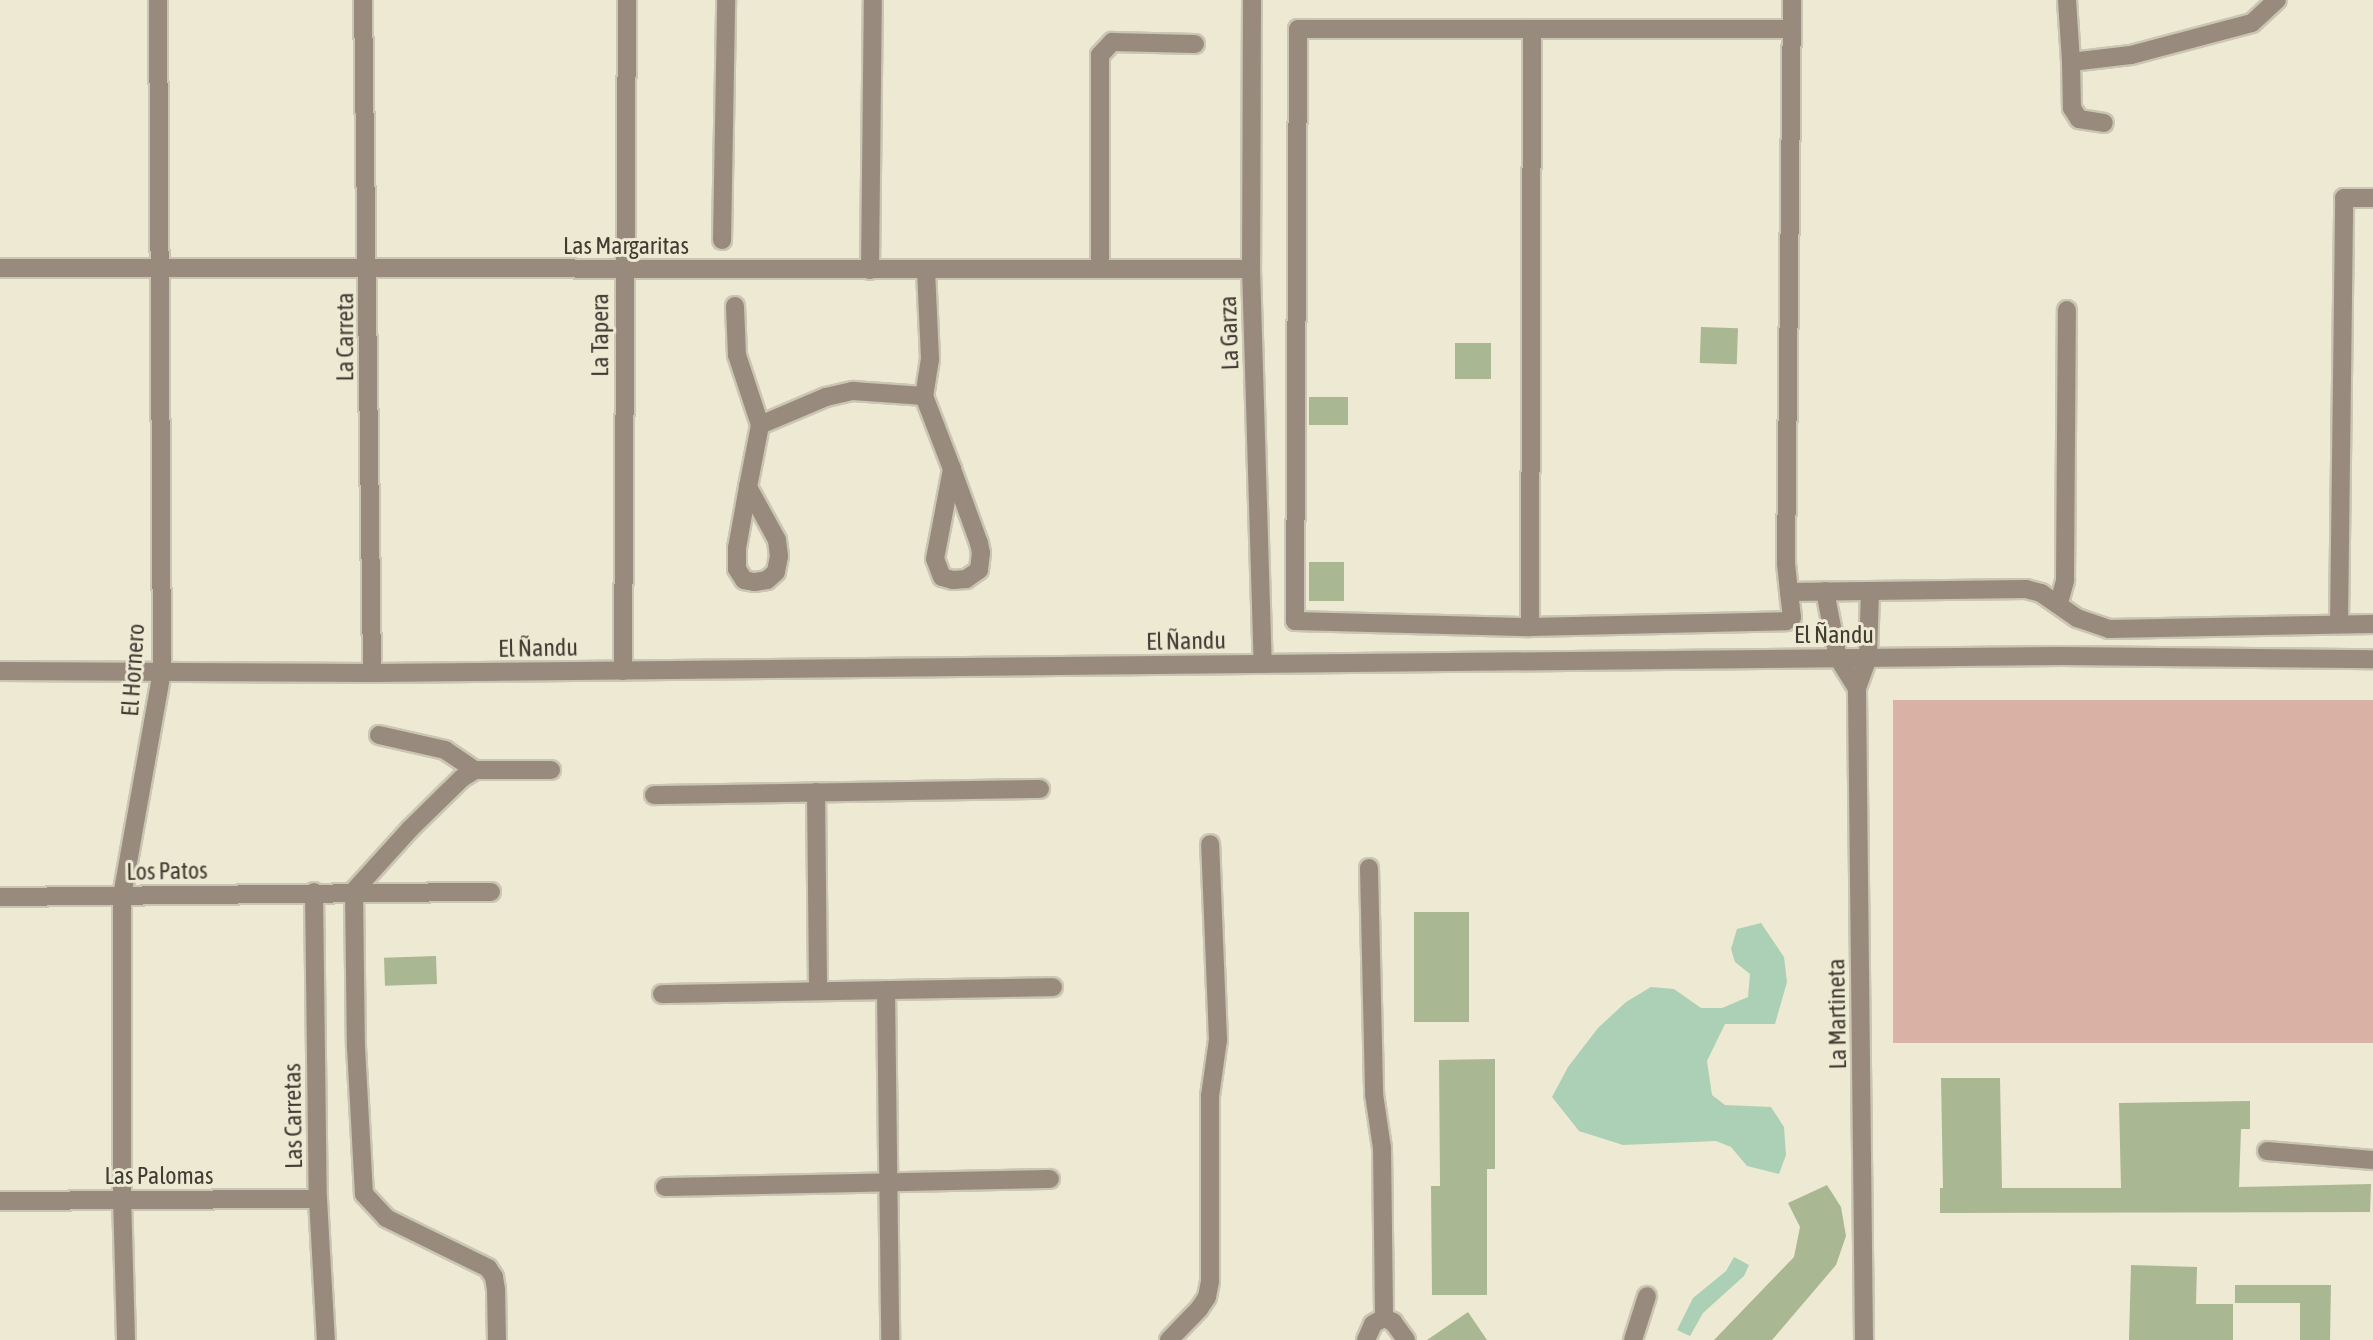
<!DOCTYPE html>
<meta charset="utf-8">
<style>
body{margin:0}
#map{position:relative;width:2373px;height:1340px;overflow:hidden;background:#eee9d3;font-family:"Asap Condensed",sans-serif}
div>[style]{position:absolute}
[style*='--x']{left:calc(var(--x)*1px);top:calc(var(--y)*1px);width:calc(var(--w)*1px);rotate:calc(var(--a)*1deg)}
.green>*{inset:0;background:#d9b1a5;transform-origin:0 0}
.water>*{inset:0;background:#acd0b5}
.building>*{inset:0;background:#a9b792;transform-origin:0 0}
.roads{filter:drop-shadow(2px 0 #cbc6b3) drop-shadow(-2px 0 #cbc6b3) drop-shadow(0 2px #cbc6b3) drop-shadow(0 -2px #cbc6b3)}
.minor>*{height:18px;margin:-9px;padding:0 9px;transform-origin:9px;border-radius:9px;background:#988b7e}
span{translate:-50% -50%;white-space:nowrap;text-align:center;line-height:1.15;-webkit-text-stroke:6px #eee9d3;paint-order:stroke}
.street-label{font-size:24px;color:#3f3c34}
</style>
<div id="map">
<div class="green">
<div style="left:2373px;top:700px;width:343px;height:480px;rotate:90deg"></div>
</div>
<div class="water">
<div style="clip-path:polygon(1761px 923px,1784px 957px,1787px 982px,1775px 1024px,1725px 1024px,1707px 1061px,1712px 1095px,1725px 1105px,1771px 1107px,1784px 1127px,1786px 1155px,1779px 1174px,1747px 1166px,1731px 1147px,1716px 1141px,1623px 1145px,1579px 1131px,1552px 1097px,1568px 1067px,1598px 1028px,1626px 1002px,1651px 987px,1674px 989px,1701px 1008px,1722px 1008px,1748px 997px,1750px 974px,1735px 962px,1731px 949px,1737px 929px)"></div>
<div style="clip-path:polygon(1734px 1257px,1749px 1265px,1744px 1276px,1703px 1313px,1690px 1336px,1677px 1330px,1693px 1298px,1726px 1271px)"></div>
</div>
<div class="building">
<div style="left:1701px;top:327px;width:37px;height:36px;rotate:2deg"></div>
<div style="left:1455px;top:343px;width:36px;height:36px"></div>
<div style="left:1309px;top:397px;width:39px;height:28px"></div>
<div style="left:1344px;top:562px;width:39px;height:35px;rotate:90deg"></div>
<div style="left:1414px;top:912px;width:55px;height:110px"></div>
<div style="left:436px;top:956px;width:28px;height:52px;rotate:88deg"></div>
<div style="clip-path:polygon(1495px 1059px,1495px 1169px,1487px 1169px,1487px 1295px,1432px 1295px,1431px 1186px,1440px 1186px,1439px 1060px)"></div>
<div style="clip-path:polygon(1941px 1078px,2000px 1078px,2002px 1188px,2121px 1188px,2119px 1103px,2250px 1101px,2250px 1129px,2241px 1129px,2239px 1187px,2371px 1184px,2370px 1212px,1940px 1213px,1940px 1188px,1943px 1188px)"></div>
<div style="clip-path:polygon(1827px 1185px,1841px 1207px,1846px 1236px,1836px 1265px,1772px 1340px,1714px 1340px,1794px 1257px,1800px 1227px,1788px 1203px)"></div>
<div style="clip-path:polygon(2131px 1265px,2197px 1267px,2196px 1304px,2233px 1304px,2233px 1340px,2129px 1340px)"></div>
<div style="clip-path:polygon(2235px 1285px,2331px 1285px,2330px 1340px,2300px 1340px,2300px 1303px,2235px 1303px)"></div>
<div style="clip-path:polygon(1468px 1312px,1487px 1340px,1427px 1340px)"></div>
</div>
<div class="roads">
<div class="minor">
<div style="--x:363;--y:0;--w:673;--a:89.23"></div>
<div style="--x:1252;--y:0;--w:269;--a:90.2"></div>
<div style="--x:1251;--y:269;--w:395;--a:88.3"></div>
<div style="--x:2067;--y:0;--w:62;--a:86.3"></div>
<div style="--x:2071;--y:62;--w:60;--a:-6.7"></div>
<div style="--x:2131;--y:55;--w:125;--a:-14.8"></div>
<div style="--x:2252;--y:23;--w:34;--a:-43"></div>
<div style="--x:1792;--y:29;--w:494;--a:180"></div>
<div style="--x:1298;--y:29;--w:592;--a:90.29"></div>
<div style="--x:1295;--y:621;--w:235;--a:1.5"></div>
<div style="--x:1530;--y:627;--w:256;--a:-1.3"></div>
<div style="--x:1786;--y:621;--w:7;--a:-34"></div>
<div style="--x:1792;--y:617;--w:25;--a:-97"></div>
<div style="--x:1789;--y:592;--w:237;--a:-0.7"></div>
<div style="--x:2026;--y:589;--w:16;--a:15"></div>
<div style="--x:2041;--y:593;--w:44;--a:34.8"></div>
<div style="--x:2077;--y:618;--w:34;--a:19"></div>
<div style="--x:2109;--y:629;--w:264;--a:-1.1"></div>
<div style="--x:2071;--y:62;--w:46;--a:88.8"></div>
<div style="--x:2072;--y:108;--w:13;--a:58"></div>
<div style="--x:2079;--y:119;--w:25;--a:9"></div>
<div style="--x:722;--y:240;--w:240;--a:-89"></div>
<div style="--x:0;--y:268;--w:1251;--a:0.05"></div>
<div style="--x:1100;--y:269;--w:214;--a:-90"></div>
<div style="--x:1100;--y:55;--w:18;--a:-47"></div>
<div style="--x:1112;--y:42;--w:83;--a:1.4"></div>
<div style="--x:870;--y:270;--w:270;--a:-89.4"></div>
<div style="--x:926;--y:270;--w:89;--a:87.4"></div>
<div style="--x:930;--y:359;--w:37;--a:99"></div>
<div style="--x:924;--y:396;--w:78;--a:69"></div>
<div style="--x:952;--y:469;--w:79;--a:70"></div>
<div style="--x:979;--y:543;--w:10;--a:79"></div>
<div style="--x:981;--y:553;--w:17;--a:97"></div>
<div style="--x:979;--y:570;--w:16;--a:145"></div>
<div style="--x:966;--y:579;--w:13;--a:176"></div>
<div style="--x:953;--y:580;--w:11;--a:-165"></div>
<div style="--x:942;--y:577;--w:19;--a:-111"></div>
<div style="--x:935;--y:559;--w:92;--a:-79.3"></div>
<div style="--x:735;--y:306;--w:49;--a:87.7"></div>
<div style="--x:737;--y:355;--w:74;--a:71.8"></div>
<div style="--x:760;--y:425;--w:72;--a:-23"></div>
<div style="--x:826;--y:397;--w:28;--a:-13"></div>
<div style="--x:853;--y:391;--w:71;--a:4"></div>
<div style="--x:748;--y:487;--w:60;--a:61.3"></div>
<div style="--x:777;--y:540;--w:16;--a:83"></div>
<div style="--x:779;--y:556;--w:16;--a:101"></div>
<div style="--x:776;--y:572;--w:12;--a:138"></div>
<div style="--x:767;--y:580;--w:13;--a:171"></div>
<div style="--x:754;--y:582;--w:10;--a:-169"></div>
<div style="--x:744;--y:580;--w:13;--a:-122"></div>
<div style="--x:737;--y:569;--w:21;--a:-90"></div>
<div style="--x:737;--y:548;--w:62;--a:-79.8"></div>
<div style="--x:748;--y:487;--w:63;--a:-79"></div>
<div style="--x:1825;--y:591;--w:68;--a:79"></div>
<div style="--x:1838;--y:658;--w:36;--a:58"></div>
<div style="--x:1789;--y:592;--w:28;--a:-96"></div>
<div style="--x:1786;--y:564;--w:564;--a:-89.39"></div>
<div style="--x:2059;--y:603;--w:24;--a:-75"></div>
<div style="--x:2065;--y:580;--w:270;--a:-89.6"></div>
<div style="--x:2339;--y:624;--w:426;--a:-89.3"></div>
<div style="--x:2344;--y:198;--w:29;--a:0"></div>
<div style="--x:1530;--y:627;--w:597;--a:-89.81"></div>
<div style="--x:0;--y:671;--w:372;--a:0.3"></div>
<div style="--x:372;--y:673;--w:1690;--a:-0.58"></div>
<div style="--x:2062;--y:656;--w:311;--a:0.6"></div>
<div style="--x:623;--y:671;--w:671;--a:-89.66"></div>
<div style="--x:379;--y:735;--w:68;--a:12.8"></div>
<div style="--x:445;--y:750;--w:36;--a:34"></div>
<div style="--x:475;--y:770;--w:76;--a:0"></div>
<div style="--x:475;--y:770;--w:15;--a:148"></div>
<div style="--x:462;--y:778;--w:73;--a:135.6"></div>
<div style="--x:410;--y:829;--w:84;--a:132.1"></div>
<div style="--x:354;--y:891;--w:156;--a:89.3"></div>
<div style="--x:356;--y:1047;--w:147;--a:86.9"></div>
<div style="--x:364;--y:1194;--w:33;--a:47"></div>
<div style="--x:386;--y:1218;--w:114;--a:26.1"></div>
<div style="--x:488;--y:1268;--w:11;--a:56"></div>
<div style="--x:494;--y:1277;--w:12;--a:81"></div>
<div style="--x:496;--y:1289;--w:51;--a:88.9"></div>
<div style="--x:816;--y:792;--w:199;--a:89.4"></div>
<div style="--x:654;--y:795;--w:386;--a:-0.9"></div>
<div style="--x:1369;--y:868;--w:226;--a:88.7"></div>
<div style="--x:1374;--y:1094;--w:55;--a:81.6"></div>
<div style="--x:1382;--y:1148;--w:170;--a:89.3"></div>
<div style="--x:314;--y:892;--w:307;--a:89.3"></div>
<div style="--x:318;--y:1199;--w:141;--a:86.8"></div>
<div style="--x:0;--y:897;--w:491;--a:-0.6"></div>
<div style="--x:886;--y:990;--w:350;--a:89.3"></div>
<div style="--x:662;--y:994;--w:391;--a:-1"></div>
<div style="--x:2267;--y:1151;--w:106;--a:4.9"></div>
<div style="--x:665;--y:1187;--w:385;--a:-1.2"></div>
<div style="--x:0;--y:1201;--w:318;--a:-0.4"></div>
<div style="--x:126;--y:1340;--w:140;--a:-91.6"></div>
<div style="--x:122;--y:1200;--w:304;--a:-90"></div>
<div style="--x:122;--y:896;--w:229;--a:-79.9"></div>
<div style="--x:162;--y:671;--w:671;--a:-90.34"></div>
<div style="--x:1169;--y:1340;--w:43;--a:-45.9"></div>
<div style="--x:1199;--y:1309;--w:14;--a:-56"></div>
<div style="--x:1207;--y:1297;--w:16;--a:-79"></div>
<div style="--x:1210;--y:1281;--w:185;--a:-90"></div>
<div style="--x:1210;--y:1096;--w:57;--a:-81.9"></div>
<div style="--x:1218;--y:1040;--w:196;--a:-92.3"></div>
<div style="--x:1366;--y:1340;--w:17;--a:-66"></div>
<div style="--x:1373;--y:1324;--w:13;--a:-29"></div>
<div style="--x:1384;--y:1318;--w:10;--a:24"></div>
<div style="--x:1393;--y:1322;--w:22;--a:54"></div>
<div style="--x:1633;--y:1340;--w:46;--a:-72.3"></div>
<div style="--x:1864;--y:1340;--w:652;--a:-90.62"></div>
<div style="--x:1857;--y:688;--w:32;--a:-70"></div>
<div style="--x:1868;--y:658;--w:66;--a:-88.3"></div>
</div>
</div>
<div class="street-label">
<span style="left:626px;top:246px">Las Margaritas</span>
<span style="left:1229px;top:333px;rotate:-92deg">La Garza</span>
<span style="left:600px;top:335px;rotate:-90deg">La Tapera</span>
<span style="left:345px;top:337px;rotate:-90deg">La Carreta</span>
<span style="left:1834px;top:635px">El Ñandu</span>
<span style="left:1186px;top:641px;rotate:-1deg">El Ñandu</span>
<span style="left:538px;top:648px;rotate:-1deg">El Ñandu</span>
<span style="left:133px;top:670px;rotate:-86deg">El Hornero</span>
<span style="left:167px;top:871px;rotate:-1deg">Los Patos</span>
<span style="left:1837px;top:1014px;rotate:-91deg">La Martineta</span>
<span style="left:293px;top:1116px;rotate:-91deg">Las Carretas</span>
<span style="left:159px;top:1176px">Las Palomas</span>
</div>
</div>
